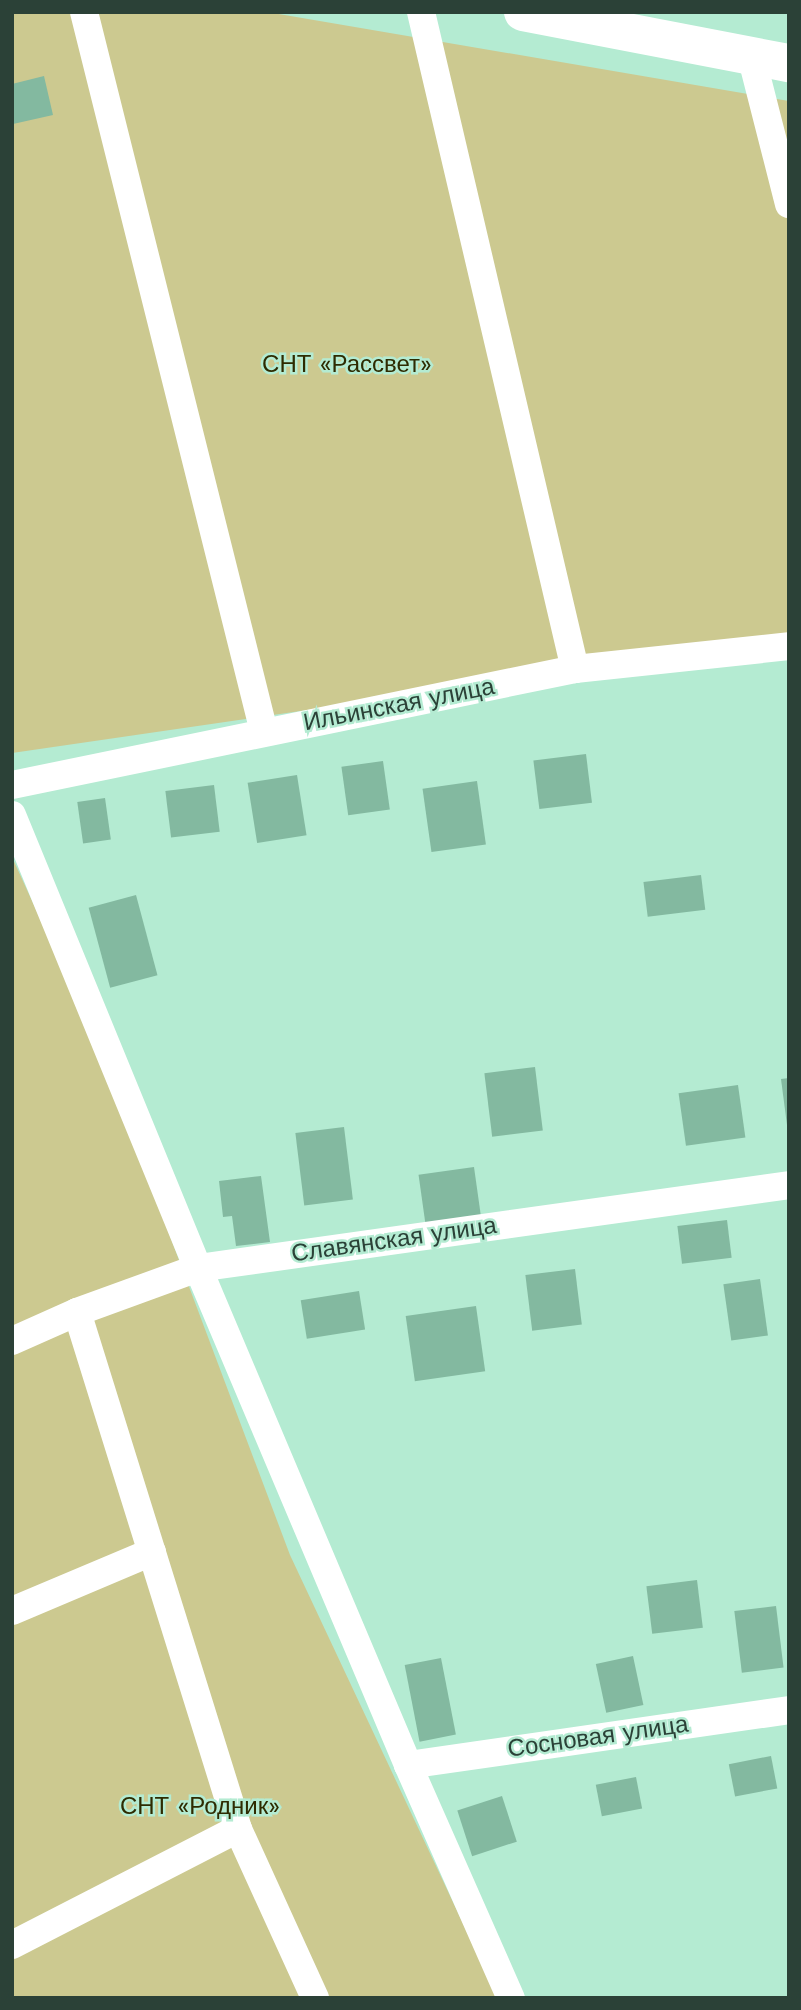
<!DOCTYPE html>
<meta charset="utf-8">
<style>
body{margin:0}
#map{position:relative;width:801px;height:2010px;overflow:hidden;background:#b4ebd2;font-family:"Work Sans",sans-serif}
div>[style]{position:absolute}
[style*='--x']{left:calc(var(--x)*1px);top:calc(var(--y)*1px);width:calc(var(--w)*1px);rotate:calc(var(--a)*1deg)}
.green>*{inset:0;background:#ccc990}
.building>*{inset:0;background:#83b9a0;transform-origin:0 0}
.street>*{height:28px;margin:-14px;padding:0 14px;transform-origin:14px;border-radius:14px;background:#fff}
.secondary>*{height:38px;margin:-19px;padding:0 19px;transform-origin:19px;border-radius:19px;background:#fff}
span{translate:-50% -50%;white-space:nowrap;text-align:center;line-height:1.15;-webkit-text-stroke:5px #b4ebd2;paint-order:stroke}
.park-label{font-size:24px;color:#2e2b01}
.street-label{font-size:24px;color:#2b4137}
.frame{position:absolute;inset:0;border:14px solid #2b4137;pointer-events:none}
</style>
<div id="map">
<div class="green">
<div style="clip-path:polygon(12px 12px,267px 12px,789px 101px,789px 640px,12px 753px)"></div>
<div style="clip-path:polygon(12px 857px,100px 1050px,290px 1555px,498px 1998px,12px 1998px)"></div>
</div>
<div class="building">
<div style="clip-path:polygon(44px 76px,53px 115px,13px 124px,12px 84px)"></div>
<div style="left:586px;top:754px;width:49px;height:53px;rotate:83deg"></div>
<div style="left:383px;top:761px;width:49px;height:42px;rotate:82deg"></div>
<div style="left:297px;top:775px;width:61px;height:50px;rotate:81deg"></div>
<div style="left:477px;top:781px;width:64px;height:55px;rotate:82deg"></div>
<div style="left:214px;top:785px;width:47px;height:49px;rotate:83deg"></div>
<div style="left:105px;top:798px;width:42px;height:28px;rotate:82deg"></div>
<div style="left:701px;top:875px;width:35px;height:58px;rotate:83deg"></div>
<div style="left:136px;top:895px;width:83px;height:49px;rotate:75deg"></div>
<div style="left:535px;top:1067px;width:64px;height:51px;rotate:83deg"></div>
<div style="clip-path:polygon(789px 1078px,789px 1124px,787px 1125px,781px 1079px)"></div>
<div style="left:738px;top:1085px;width:53px;height:60px;rotate:82deg"></div>
<div style="left:344px;top:1127px;width:73px;height:49px;rotate:83deg"></div>
<div style="left:474px;top:1167px;width:50px;height:56px;rotate:82deg"></div>
<div style="clip-path:polygon(261px 1176px,270px 1242px,236px 1246px,232px 1216px,223px 1217px,219px 1181px)"></div>
<div style="left:727px;top:1220px;width:38px;height:50px;rotate:83deg"></div>
<div style="left:575px;top:1269px;width:56px;height:50px;rotate:83deg"></div>
<div style="left:760px;top:1279px;width:57px;height:37px;rotate:82deg"></div>
<div style="left:359px;top:1291px;width:39px;height:59px;rotate:81deg"></div>
<div style="left:476px;top:1306px;width:66px;height:71px;rotate:82deg"></div>
<div style="left:697px;top:1580px;width:48px;height:51px;rotate:83deg"></div>
<div style="left:776px;top:1606px;width:62px;height:42px;rotate:83deg"></div>
<div style="left:633px;top:1656px;width:50px;height:38px;rotate:78deg"></div>
<div style="left:441px;top:1658px;width:78px;height:37px;rotate:79deg"></div>
<div style="left:771px;top:1756px;width:33px;height:43px;rotate:79deg"></div>
<div style="left:636px;top:1777px;width:32px;height:41px;rotate:79deg"></div>
<div style="left:502px;top:1796px;width:48px;height:47px;rotate:72deg"></div>
</div>
<div class="street">
<div style="--x:84;--y:12;--w:742;--a:75.96"></div>
<div style="--x:421;--y:12;--w:675;--a:76.81"></div>
<div style="--x:751;--y:55;--w:154;--a:75.7"></div>
<div style="--x:12;--y:785;--w:575;--a:-11.64"></div>
<div style="--x:575;--y:669;--w:215;--a:-6.1"></div>
<div style="--x:12;--y:815;--w:490;--a:67.7"></div>
<div style="--x:198;--y:1268;--w:540;--a:67.09"></div>
<div style="--x:408;--y:1765;--w:255;--a:66.2"></div>
<div style="--x:77;--y:1312;--w:541;--a:72.7"></div>
<div style="--x:238;--y:1829;--w:186;--a:65.5"></div>
<div style="--x:12;--y:1341;--w:71;--a:-24"></div>
<div style="--x:77;--y:1312;--w:129;--a:-20"></div>
<div style="--x:198;--y:1268;--w:597;--a:-7.99"></div>
<div style="--x:12;--y:1611;--w:152;--a:-22.9"></div>
<div style="--x:408;--y:1765;--w:385;--a:-8.2"></div>
<div style="--x:12;--y:1945;--w:254;--a:-27.2"></div>
</div>
<div class="secondary">
<div style="--x:523;--y:12;--w:271;--a:10.9"></div>
</div>
<div class="park-label">
<span style="left:347px;top:365px">СНТ «Рассвет»</span>
<span style="left:200px;top:1807px">СНТ «Родник»</span>
</div>
<div class="street-label">
<span style="left:399px;top:705px;rotate:-11deg">Ильинская улица</span>
<span style="left:394px;top:1240px;rotate:-8deg">Славянская улица</span>
<span style="left:598px;top:1737px;rotate:-8deg">Сосновая улица</span>
</div>
<div class="frame"></div>
</div>
